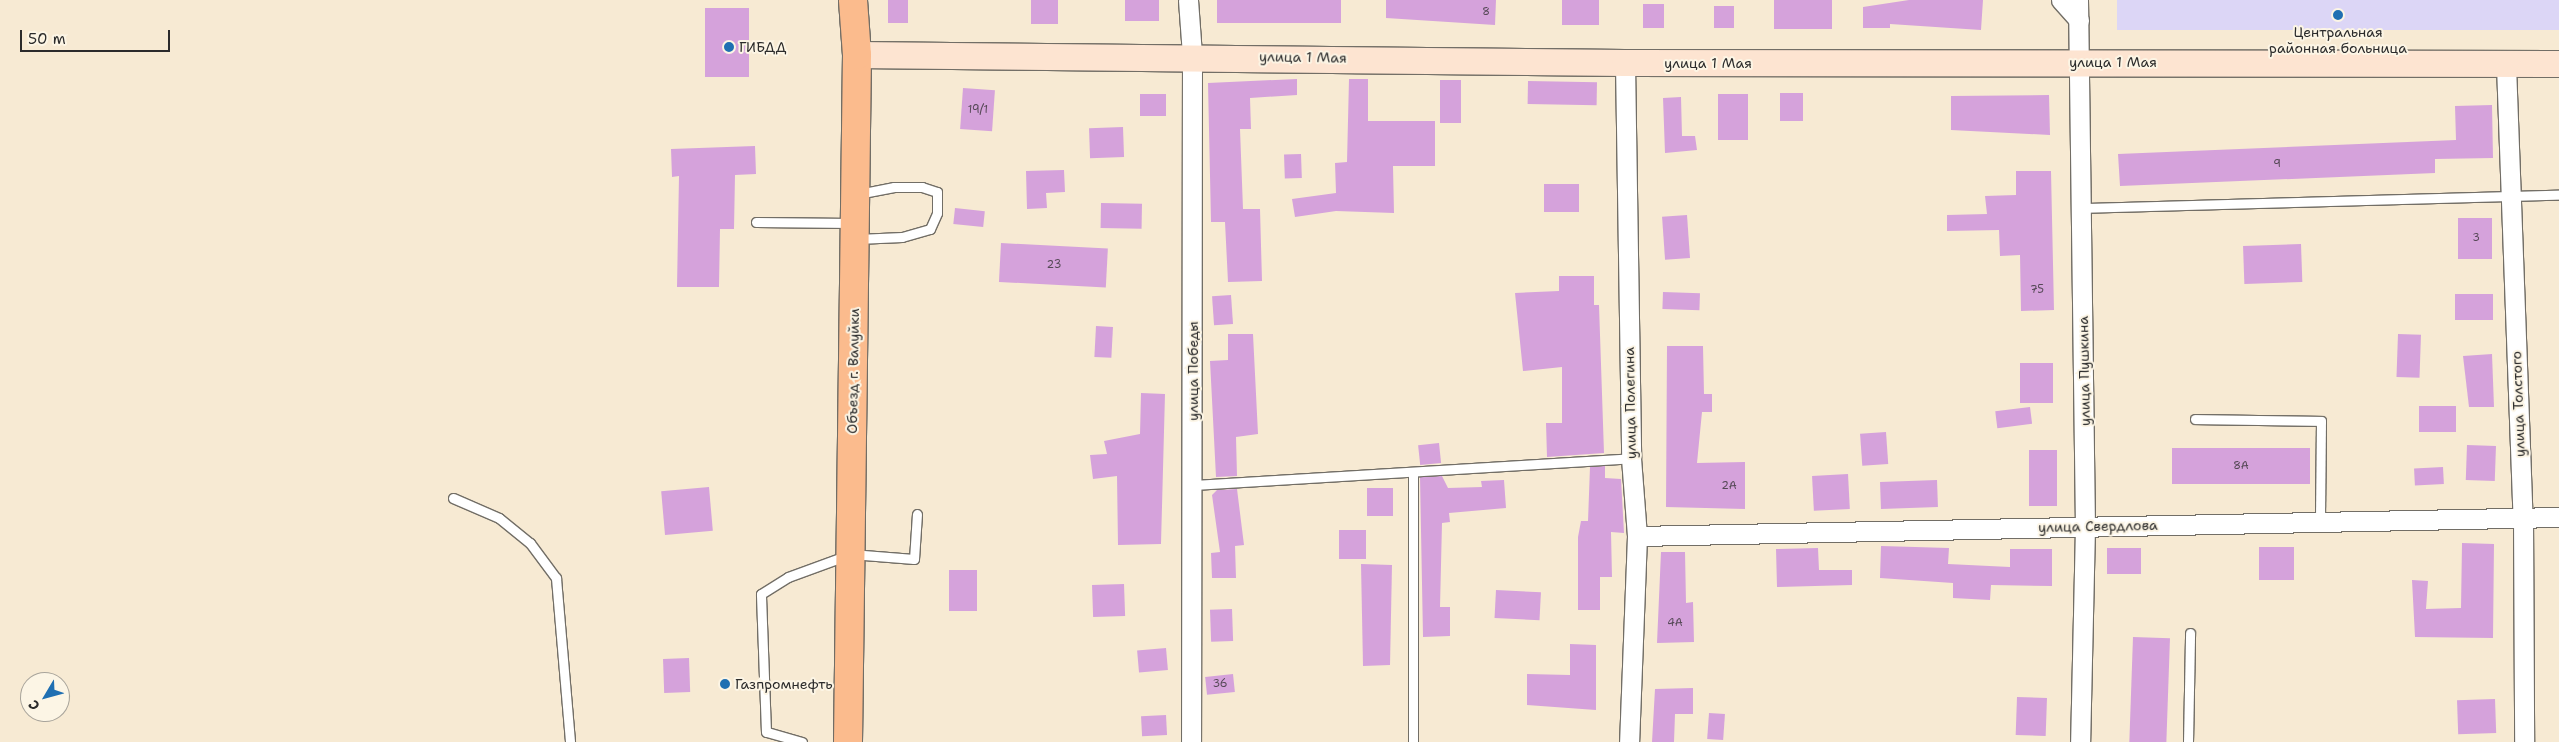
<!DOCTYPE html>
<meta charset="utf-8">
<style>
body{margin:0}
#map{position:relative;width:2559px;height:742px;overflow:hidden;background:#f7ead3;font-family:"Shantell Sans",sans-serif}
div>[style]{position:absolute}
[style*='--x']{left:calc(var(--x)*1px);top:calc(var(--y)*1px);width:calc(var(--w)*1px);rotate:calc(var(--a)*1deg)}
.built>*{inset:0;background:#dcd6f6;transform-origin:0 0}
.building>*{inset:0;background:#d5a2db;transform-origin:0 0}
.roads{filter:drop-shadow(1px 0 #726e66) drop-shadow(-1px 0 #726e66) drop-shadow(0 1px #726e66) drop-shadow(0 -1px #726e66)}
.service>*{height:9px;margin:-4.5px;padding:0 4.5px;transform-origin:4.5px;border-radius:4.5px;background:#fff}
.minor>*{height:19px;margin:-9.5px;padding:0 9.5px;transform-origin:9.5px;border-radius:9.5px;background:#fff}
.secondary>*{height:26px;margin:-13px;padding:0 13px;transform-origin:13px;border-radius:13px;background:#fde4d1}
.primary>*{height:28px;margin:-14px;padding:0 14px;transform-origin:14px;border-radius:14px;background:#fbbb8d}
.dots>*{width:14px;height:14px;translate:-50% -50%;box-sizing:border-box;border:2px solid #fcf5e5;border-radius:50%}
span{translate:-50% -50%;white-space:nowrap;text-align:center;line-height:1.15;-webkit-text-stroke:4px #fcf5e5;paint-order:stroke}
.number-label{font-size:11px;color:#564957}
.number-label span{-webkit-text-stroke-width:0}
.poi-label{font-size:14px;color:#2b2b2b}
.left{translate:0 -50%;text-align:left}
.street-label{font-size:14px;color:#2b2b2b}
.north{position:absolute;left:20px;top:672px;width:50px;height:50px;box-sizing:border-box;background:#fcf5e5;border:1px solid #a8a49b;border-radius:50%;rotate:233deg;font-size:14px;font-weight:700;line-height:20px;text-align:center;color:#2b2b2b}
.north::after{content:'';display:block;margin:auto;width:18px;height:22px;background:#1f6fb2;clip-path:polygon(50% 0,100% 100%,50% 72%,0 100%)}
.scale{position:absolute;left:20px;top:30px;width:150px;height:22px;box-sizing:border-box;border:2px solid #2b2b2b;border-top:0;padding-left:6px;font-size:15px;line-height:18px;white-space:nowrap;color:#2b2b2b;-webkit-text-stroke:4px #fcf5e5;paint-order:stroke}
</style>
<div id="map">
<div class="built">
<div style="left:2117px;top:0;width:442px;height:30px"></div>
</div>
<div class="building">
<div style="left:888px;top:0;width:20px;height:23px"></div>
<div style="left:1031px;top:0;width:27px;height:24px"></div>
<div style="left:1125px;top:0;width:34px;height:21px"></div>
<div style="left:1217px;top:0;width:124px;height:23px"></div>
<div style="clip-path:polygon(1386px 0,1496px 0,1495px 25px,1386px 18px)"></div>
<div style="left:1562px;top:0;width:37px;height:25px"></div>
<div style="left:1774px;top:0;width:58px;height:29px"></div>
<div style="clip-path:polygon(1909px 0,1983px 0,1981px 30px,1890px 24px,1890px 28px,1863px 28px,1863px 7px)"></div>
<div style="left:1643px;top:4px;width:21px;height:24px"></div>
<div style="left:1714px;top:6px;width:20px;height:22px"></div>
<div style="left:705px;top:8px;width:44px;height:69px"></div>
<div style="clip-path:polygon(1297px 79px,1297px 95px,1250px 98px,1251px 129px,1240px 129px,1243px 209px,1260px 209px,1262px 281px,1228px 282px,1225px 222px,1211px 222px,1208px 83px)"></div>
<div style="clip-path:polygon(1349px 79px,1368px 79px,1368px 121px,1435px 121px,1435px 166px,1393px 166px,1394px 213px,1336px 211px,1295px 217px,1292px 199px,1336px 193px,1335px 163px,1347px 162px)"></div>
<div style="left:1440px;top:80px;width:21px;height:43px"></div>
<div style="left:1528px;top:81px;width:69px;height:23px;rotate:1deg"></div>
<div style="left:963px;top:88px;width:32px;height:41px;rotate:4deg"></div>
<div style="left:1780px;top:93px;width:23px;height:28px"></div>
<div style="left:1140px;top:94px;width:26px;height:22px"></div>
<div style="left:1718px;top:94px;width:30px;height:46px"></div>
<div style="clip-path:polygon(2049px 95px,2050px 135px,1951px 130px,1951px 96px)"></div>
<div style="clip-path:polygon(1681px 97px,1682px 136px,1695px 136px,1697px 150px,1665px 153px,1663px 98px)"></div>
<div style="clip-path:polygon(2492px 105px,2493px 158px,2435px 159px,2435px 173px,2120px 186px,2118px 154px,2456px 140px,2455px 106px)"></div>
<div style="left:1123px;top:127px;width:30px;height:34px;rotate:88deg"></div>
<div style="clip-path:polygon(755px 146px,756px 174px,735px 175px,734px 229px,720px 229px,719px 287px,677px 287px,679px 176px,672px 177px,671px 149px)"></div>
<div style="left:1301px;top:154px;width:24px;height:17px;rotate:88deg"></div>
<div style="clip-path:polygon(1064px 170px,1065px 192px,1046px 193px,1047px 208px,1027px 209px,1026px 171px)"></div>
<div style="clip-path:polygon(2016px 171px,2051px 171px,2054px 310px,2021px 311px,2020px 255px,2000px 256px,1999px 230px,1947px 231px,1947px 215px,1987px 214px,1985px 196px,2016px 195px)"></div>
<div style="left:1544px;top:184px;width:35px;height:28px"></div>
<div style="left:1101px;top:203px;width:41px;height:25px;rotate:1deg"></div>
<div style="left:955px;top:208px;width:30px;height:16px;rotate:6deg"></div>
<div style="left:1687px;top:215px;width:43px;height:25px;rotate:86deg"></div>
<div style="left:2458px;top:218px;width:34px;height:41px"></div>
<div style="left:1001px;top:243px;width:107px;height:39px;rotate:3deg"></div>
<div style="left:2301px;top:244px;width:38px;height:58px;rotate:88deg"></div>
<div style="clip-path:polygon(1559px 276px,1594px 276px,1594px 305px,1599px 305px,1604px 453px,1547px 457px,1546px 423px,1562px 423px,1562px 367px,1523px 371px,1515px 293px,1559px 291px)"></div>
<div style="left:1663px;top:292px;width:37px;height:17px;rotate:2deg"></div>
<div style="left:2455px;top:294px;width:38px;height:26px"></div>
<div style="left:1231px;top:295px;width:29px;height:19px;rotate:86deg"></div>
<div style="left:1096px;top:326px;width:17px;height:31px;rotate:3deg"></div>
<div style="clip-path:polygon(1228px 334px,1253px 334px,1258px 434px,1236px 437px,1237px 476px,1216px 477px,1210px 361px,1228px 360px)"></div>
<div style="left:2398px;top:334px;width:23px;height:43px;rotate:2deg"></div>
<div style="clip-path:polygon(1667px 346px,1703px 346px,1704px 394px,1712px 394px,1712px 412px,1702px 412px,1697px 463px,1745px 462px,1745px 509px,1666px 507px)"></div>
<div style="clip-path:polygon(2492px 354px,2494px 407px,2469px 407px,2463px 356px)"></div>
<div style="left:2020px;top:363px;width:33px;height:40px"></div>
<div style="clip-path:polygon(1141px 393px,1165px 394px,1161px 544px,1118px 545px,1117px 476px,1093px 479px,1090px 455px,1107px 454px,1104px 441px,1140px 434px)"></div>
<div style="left:2419px;top:406px;width:37px;height:26px"></div>
<div style="left:2030px;top:407px;width:17px;height:35px;rotate:83deg"></div>
<div style="left:1886px;top:432px;width:32px;height:26px;rotate:86deg"></div>
<div style="left:1439px;top:443px;width:20px;height:21px;rotate:84deg"></div>
<div style="left:2467px;top:445px;width:29px;height:35px;rotate:2deg"></div>
<div style="left:2172px;top:448px;width:138px;height:36px"></div>
<div style="left:2029px;top:450px;width:28px;height:56px"></div>
<div style="clip-path:polygon(1605px 466px,1605px 478px,1621px 479px,1624px 533px,1611px 532px,1612px 577px,1600px 577px,1600px 610px,1578px 610px,1578px 537px,1581px 521px,1588px 521px,1590px 467px)"></div>
<div style="left:2443px;top:467px;width:17px;height:29px;rotate:87deg"></div>
<div style="left:1848px;top:474px;width:35px;height:36px;rotate:87deg"></div>
<div style="clip-path:polygon(1442px 476px,1448px 488px,1482px 487px,1481px 481px,1504px 480px,1506px 508px,1449px 513px,1450px 522px,1442px 523px,1440px 607px,1450px 607px,1450px 636px,1423px 637px,1420px 477px)"></div>
<div style="left:1937px;top:480px;width:27px;height:57px;rotate:88deg"></div>
<div style="left:709px;top:487px;width:44px;height:48px;rotate:85deg"></div>
<div style="left:1367px;top:488px;width:26px;height:28px"></div>
<div style="clip-path:polygon(1237px 489px,1244px 545px,1235px 546px,1236px 578px,1212px 578px,1211px 553px,1220px 552px,1212px 495px,1217px 490px)"></div>
<div style="left:1339px;top:530px;width:27px;height:29px"></div>
<div style="clip-path:polygon(2462px 543px,2494px 544px,2493px 638px,2415px 637px,2412px 580px,2428px 581px,2426px 609px,2461px 608px)"></div>
<div style="clip-path:polygon(1881px 546px,1949px 548px,1948px 564px,2010px 567px,2010px 549px,2052px 549px,2052px 586px,1991px 585px,1990px 600px,1953px 598px,1953px 583px,1880px 578px)"></div>
<div style="left:2294px;top:547px;width:33px;height:35px;rotate:90deg"></div>
<div style="clip-path:polygon(1818px 548px,1819px 570px,1852px 570px,1852px 585px,1777px 587px,1776px 549px)"></div>
<div style="left:2107px;top:548px;width:34px;height:26px"></div>
<div style="clip-path:polygon(1661px 552px,1685px 552px,1686px 603px,1693px 602px,1694px 642px,1657px 643px)"></div>
<div style="clip-path:polygon(1361px 564px,1392px 565px,1390px 665px,1363px 666px)"></div>
<div style="left:949px;top:570px;width:28px;height:41px"></div>
<div style="left:1124px;top:584px;width:32px;height:32px;rotate:88deg"></div>
<div style="left:1496px;top:590px;width:45px;height:28px;rotate:3deg"></div>
<div style="left:1232px;top:609px;width:32px;height:22px;rotate:88deg"></div>
<div style="left:2133px;top:637px;width:37px;height:105px;rotate:2deg"></div>
<div style="clip-path:polygon(1570px 644px,1596px 645px,1596px 710px,1527px 705px,1527px 674px,1570px 675px)"></div>
<div style="left:1166px;top:648px;width:22px;height:29px;rotate:85deg"></div>
<div style="left:689px;top:658px;width:34px;height:26px;rotate:88deg"></div>
<div style="left:1233px;top:674px;width:18px;height:28px;rotate:84deg"></div>
<div style="clip-path:polygon(1693px 688px,1693px 714px,1675px 714px,1674px 742px,1652px 742px,1655px 689px)"></div>
<div style="left:2017px;top:697px;width:30px;height:38px;rotate:2deg"></div>
<div style="left:2495px;top:699px;width:34px;height:38px;rotate:88deg"></div>
<div style="left:1709px;top:713px;width:16px;height:26px;rotate:4deg"></div>
<div style="left:1166px;top:715px;width:20px;height:25px;rotate:87deg"></div>
</div>
<div class="roads">
<div class="service">
<div style="--x:2082;--y:208;--w:477;--a:-1.6"></div>
<div style="--x:756;--y:222;--w:96;--a:0.6"></div>
<div style="--x:857;--y:239;--w:45;--a:-2.5"></div>
<div style="--x:902;--y:237;--w:29;--a:-16"></div>
<div style="--x:930;--y:229;--w:17;--a:-66"></div>
<div style="--x:937;--y:213;--w:21;--a:-90"></div>
<div style="--x:937;--y:192;--w:16;--a:-162"></div>
<div style="--x:922;--y:187;--w:28;--a:180"></div>
<div style="--x:894;--y:187;--w:36;--a:169"></div>
<div style="--x:2195;--y:419;--w:126;--a:0.9"></div>
<div style="--x:2321;--y:421;--w:101;--a:90.6"></div>
<div style="--x:1194;--y:485;--w:438;--a:-3.5"></div>
<div style="--x:453;--y:498;--w:50;--a:23.5"></div>
<div style="--x:499;--y:518;--w:40;--a:39"></div>
<div style="--x:530;--y:543;--w:44;--a:53.4"></div>
<div style="--x:556;--y:578;--w:165;--a:85.1"></div>
<div style="--x:802;--y:742;--w:37;--a:-164"></div>
<div style="--x:766;--y:732;--w:138;--a:-92.1"></div>
<div style="--x:761;--y:594;--w:32;--a:-32"></div>
<div style="--x:788;--y:577;--w:67;--a:-20.1"></div>
<div style="--x:851;--y:554;--w:63;--a:4.5"></div>
<div style="--x:914;--y:559;--w:45;--a:-86.2"></div>
<div style="--x:1413;--y:742;--w:270;--a:-90"></div>
<div style="--x:2188;--y:742;--w:109;--a:-88.9"></div>
</div>
<div class="minor">
<div style="--x:1188;--y:0;--w:55;--a:85.8"></div>
<div style="--x:1192;--y:55;--w:687;--a:90.08"></div>
<div style="--x:2061;--y:0;--w:27;--a:48"></div>
<div style="--x:2078;--y:0;--w:527;--a:89.24"></div>
<div style="--x:2085;--y:527;--w:215;--a:91.3"></div>
<div style="--x:1625;--y:63;--w:395;--a:89.1"></div>
<div style="--x:1631;--y:458;--w:78;--a:85.6"></div>
<div style="--x:1637;--y:536;--w:206;--a:92.2"></div>
<div style="--x:2506;--y:65;--w:453;--a:87.9"></div>
<div style="--x:2523;--y:518;--w:224;--a:89.7"></div>
<div style="--x:1637;--y:536;--w:922;--a:-1.18"></div>
</div>
<div class="secondary">
<div style="--x:857;--y:55;--w:768;--a:0.6"></div>
<div style="--x:1625;--y:63;--w:934;--a:0.06"></div>
</div>
<div class="primary">
<div style="--x:848;--y:742;--w:687;--a:-89.25"></div>
<div style="--x:857;--y:55;--w:55;--a:-94.2"></div>
</div>
</div>
<div class="dots">
<div style="left:2338px;top:15px;background:#1f6fb2"></div>
<div style="left:729px;top:47px;background:#1f6fb2"></div>
<div style="left:725px;top:684px;background:#1f6fb2"></div>
</div>
<div class="number-label">
<span style="left:1486px;top:12px">8</span>
<span style="left:978px;top:110px">19/1</span>
<span style="left:2277px;top:164px">9</span>
<span style="left:2476px;top:238px">3</span>
<span style="left:1054px;top:265px">23</span>
<span style="left:2037px;top:290px">75</span>
<span style="left:2241px;top:466px">8А</span>
<span style="left:1729px;top:486px">2А</span>
<span style="left:1675px;top:623px">4А</span>
<span style="left:1220px;top:684px">36</span>
</div>
<div class="poi-label">
<span style="left:2338px;top:40px">Центральная<br>районная больница</span>
<span class="left" style="left:739px;top:47px">ГИБДД</span>
<span class="left" style="left:735px;top:684px">Газпромнефть</span>
</div>
<div class="street-label">
<span style="left:1303px;top:57px;rotate:1deg">улица 1 Мая</span>
<span style="left:2113px;top:62px">улица 1 Мая</span>
<span style="left:1708px;top:63px">улица 1 Мая</span>
<span style="left:853px;top:371px;rotate:-89deg">Объезд г. Валуйки</span>
<span style="left:1193px;top:371px;rotate:-90deg">улица Победы</span>
<span style="left:2084px;top:371px;rotate:-91deg">улица Пушкина</span>
<span style="left:1630px;top:403px;rotate:-91deg">улица Полегина</span>
<span style="left:2518px;top:404px;rotate:-92deg">улица Толстого</span>
<span style="left:2098px;top:526px;rotate:-1deg">улица Свердлова</span>
</div>
<div class="north">С</div>
<div class="scale">50 m</div>
</div>
